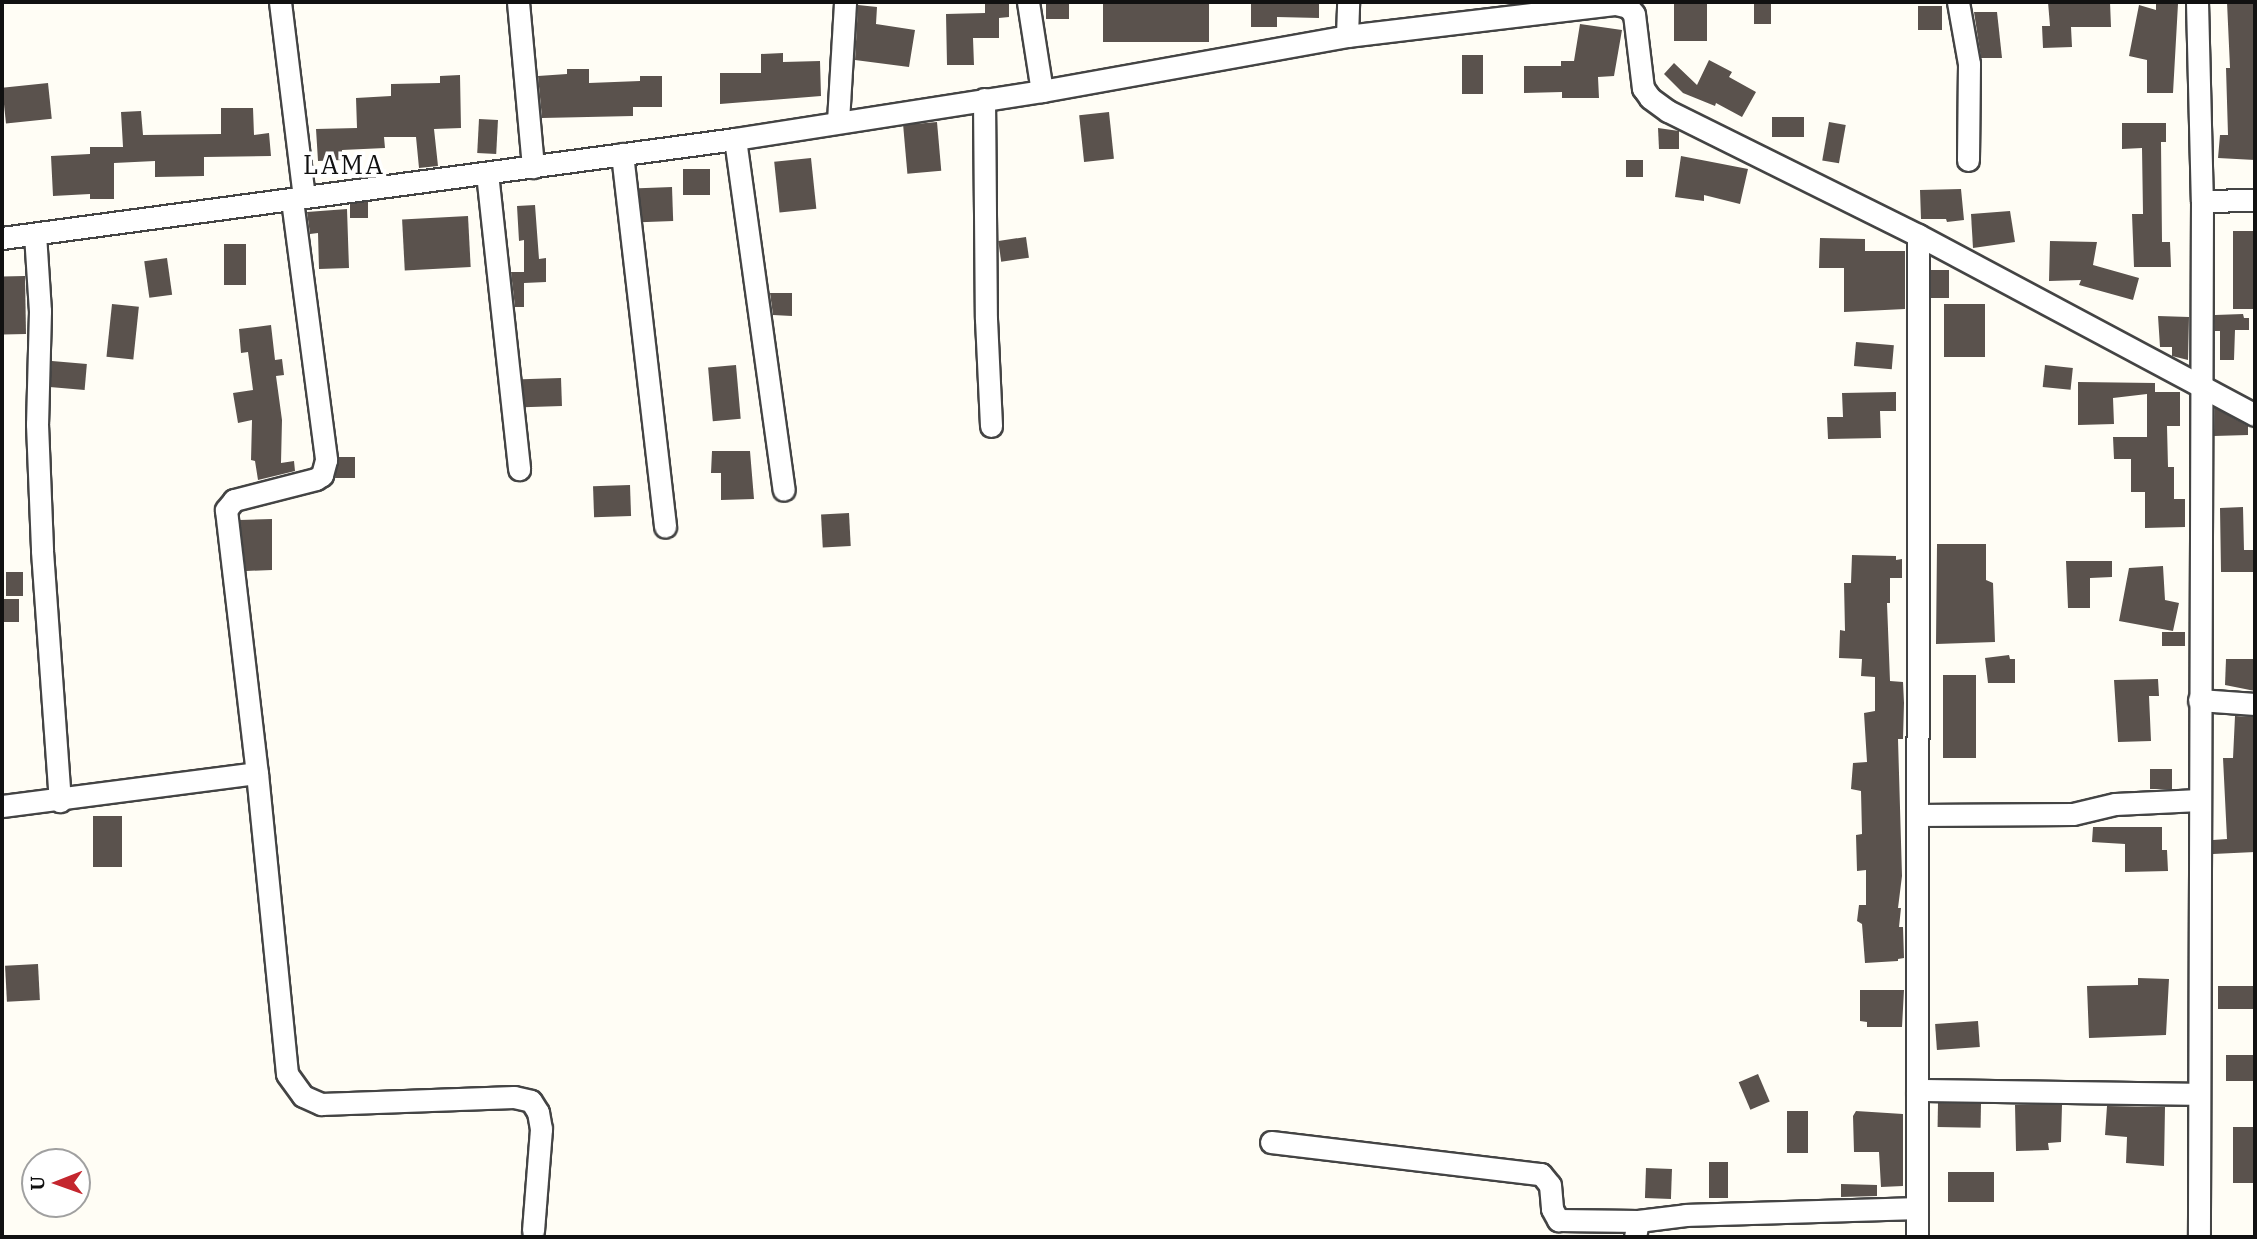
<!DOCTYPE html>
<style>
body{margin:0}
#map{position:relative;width:2257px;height:1239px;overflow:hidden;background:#fffdf5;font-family:"IBM Plex Serif",serif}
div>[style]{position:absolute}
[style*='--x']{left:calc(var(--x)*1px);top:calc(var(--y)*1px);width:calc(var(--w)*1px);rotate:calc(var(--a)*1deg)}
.building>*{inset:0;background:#5a524d;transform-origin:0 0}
.roads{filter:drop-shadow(2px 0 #444) drop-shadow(-2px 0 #444) drop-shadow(0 2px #444) drop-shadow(0 -2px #444)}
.minor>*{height:21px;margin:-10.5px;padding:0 10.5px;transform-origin:10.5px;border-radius:10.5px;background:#fff}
span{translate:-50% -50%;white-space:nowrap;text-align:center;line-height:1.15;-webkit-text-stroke:7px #fff;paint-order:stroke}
.quarter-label{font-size:26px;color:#111;letter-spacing:2px}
.frame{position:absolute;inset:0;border:4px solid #111;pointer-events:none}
.north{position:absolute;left:21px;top:1148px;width:70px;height:70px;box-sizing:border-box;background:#fff;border:2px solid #a0a0a0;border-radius:50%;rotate:269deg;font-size:19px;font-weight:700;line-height:28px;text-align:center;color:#111}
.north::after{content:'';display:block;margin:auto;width:24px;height:32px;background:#c4262e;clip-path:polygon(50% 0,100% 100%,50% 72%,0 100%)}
</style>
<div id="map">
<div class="building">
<div style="clip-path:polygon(985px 2px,1009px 2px,1009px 17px,999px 18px,999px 38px,973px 38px,974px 65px,947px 65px,946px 14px,985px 13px)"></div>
<div style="left:1046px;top:2px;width:23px;height:17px"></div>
<div style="left:1103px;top:2px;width:106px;height:40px"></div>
<div style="clip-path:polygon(1251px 2px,1319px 2px,1319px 18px,1277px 17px,1277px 27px,1251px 27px)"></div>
<div style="left:1674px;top:2px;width:33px;height:39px"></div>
<div style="left:1754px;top:2px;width:17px;height:22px"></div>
<div style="clip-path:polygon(2048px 2px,2110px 2px,2111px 27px,2071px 27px,2072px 47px,2043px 48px,2042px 26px,2050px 26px)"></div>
<div style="clip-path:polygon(2227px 2px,2255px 2px,2255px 160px,2218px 158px,2220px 135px,2228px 135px,2226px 68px,2230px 68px)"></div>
<div style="clip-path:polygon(2156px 4px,2178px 4px,2173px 93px,2147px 93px,2147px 60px,2129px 56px,2139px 5px,2156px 10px)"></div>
<div style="clip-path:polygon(858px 5px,877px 7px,876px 24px,915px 30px,909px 67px,855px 60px)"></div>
<div style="left:1918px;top:6px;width:24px;height:24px"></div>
<div style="clip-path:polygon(1974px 12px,1997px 12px,2002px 58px,1981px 58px)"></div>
<div style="clip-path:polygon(1580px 24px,1622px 30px,1614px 76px,1598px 77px,1599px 98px,1562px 98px,1562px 92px,1524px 93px,1524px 66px,1561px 66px,1561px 61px,1574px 61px)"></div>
<div style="clip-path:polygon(783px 53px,783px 62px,820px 61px,821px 96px,720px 104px,720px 73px,761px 73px,761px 54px)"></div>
<div style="left:1462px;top:55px;width:21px;height:39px"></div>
<div style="clip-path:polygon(1709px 60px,1732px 72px,1729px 77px,1756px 92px,1742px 117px,1716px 103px,1715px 106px,1683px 93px,1664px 74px,1674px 63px,1697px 85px)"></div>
<div style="clip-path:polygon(567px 69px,589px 69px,589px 83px,640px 81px,640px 76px,662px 76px,662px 107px,633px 107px,633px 116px,542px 118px,538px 76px,567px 74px)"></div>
<div style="clip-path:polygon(460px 75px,461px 128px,434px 129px,438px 166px,419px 168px,416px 137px,384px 137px,385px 148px,342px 150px,342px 160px,318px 161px,316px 129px,357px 128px,356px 98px,391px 96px,391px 84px,440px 83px,440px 76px)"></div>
<div style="left:48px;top:83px;width:36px;height:46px;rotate:84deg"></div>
<div style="clip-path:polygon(221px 108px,253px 108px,254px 135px,269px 133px,271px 156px,204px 157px,204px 176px,155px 177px,155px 161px,114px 163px,114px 199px,90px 199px,90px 194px,53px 196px,51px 156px,90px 154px,90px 147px,123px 147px,121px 112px,141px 111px,143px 135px,221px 134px)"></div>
<div style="left:1109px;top:112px;width:47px;height:30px;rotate:84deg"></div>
<div style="left:1804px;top:117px;width:20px;height:32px;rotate:90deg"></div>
<div style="left:479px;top:119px;width:19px;height:34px;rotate:3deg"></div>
<div style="left:937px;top:122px;width:49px;height:34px;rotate:85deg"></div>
<div style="left:1829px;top:122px;width:17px;height:39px;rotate:10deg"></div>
<div style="clip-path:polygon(2122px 123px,2166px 123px,2166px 142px,2161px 142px,2162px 242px,2170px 242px,2171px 267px,2134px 267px,2132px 214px,2143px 214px,2142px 148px,2122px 149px)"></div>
<div style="clip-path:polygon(1658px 128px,1679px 131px,1679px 149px,1659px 149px)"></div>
<div style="clip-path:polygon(1681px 156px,1748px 169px,1740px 204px,1704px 195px,1704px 201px,1675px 197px)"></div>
<div style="left:811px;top:158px;width:51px;height:37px;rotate:84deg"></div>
<div style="left:1626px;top:160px;width:17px;height:17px"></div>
<div style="left:683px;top:169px;width:27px;height:26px"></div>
<div style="left:672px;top:187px;width:34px;height:33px;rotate:88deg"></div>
<div style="clip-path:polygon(1961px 189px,1964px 220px,1947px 222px,1946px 219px,1921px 219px,1920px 190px)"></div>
<div style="left:368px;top:202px;width:16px;height:18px;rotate:90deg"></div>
<div style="clip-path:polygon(535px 205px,539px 259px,546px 258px,546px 282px,524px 283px,524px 240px,519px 241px,517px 206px)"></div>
<div style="clip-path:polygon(347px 209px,349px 268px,319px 269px,318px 233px,310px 234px,307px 212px)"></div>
<div style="clip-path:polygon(2010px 211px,2015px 242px,1973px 248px,1971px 214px)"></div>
<div style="left:468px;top:216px;width:51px;height:66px;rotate:87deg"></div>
<div style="left:2255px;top:231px;width:78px;height:22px;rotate:90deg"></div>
<div style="left:1026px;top:237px;width:21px;height:28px;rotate:82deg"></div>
<div style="clip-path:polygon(1820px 238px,1865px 239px,1865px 251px,1905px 251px,1905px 309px,1844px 312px,1844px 268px,1819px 268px)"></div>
<div style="clip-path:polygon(2050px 241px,2097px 242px,2093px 265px,2139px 278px,2133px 300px,2079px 285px,2081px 280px,2049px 281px)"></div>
<div style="left:224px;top:244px;width:22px;height:41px"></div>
<div style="left:167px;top:258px;width:37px;height:23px;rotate:82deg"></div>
<div style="left:1931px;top:270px;width:18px;height:28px"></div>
<div style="clip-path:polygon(511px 272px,524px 272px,524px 307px,515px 307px)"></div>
<div style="left:25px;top:276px;width:58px;height:23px;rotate:89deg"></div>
<div style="clip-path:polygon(770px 293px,792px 293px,792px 316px,773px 315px)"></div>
<div style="left:112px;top:304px;width:27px;height:53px;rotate:6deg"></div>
<div style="left:1944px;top:304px;width:41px;height:53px"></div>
<div style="clip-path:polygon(2243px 314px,2244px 318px,2249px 318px,2249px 330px,2235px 330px,2234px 360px,2220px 360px,2220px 331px,2215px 331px,2215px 315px)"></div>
<div style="clip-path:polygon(2158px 316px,2189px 317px,2188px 360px,2172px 356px,2172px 347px,2160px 347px)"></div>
<div style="clip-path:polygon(271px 325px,275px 360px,282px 359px,284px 375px,276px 376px,282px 420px,281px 463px,294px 461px,295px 471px,258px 480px,255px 461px,251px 460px,252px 420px,238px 423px,233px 393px,253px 390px,248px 352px,241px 353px,239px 329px)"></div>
<div style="left:1856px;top:342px;width:38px;height:24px;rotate:5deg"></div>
<div style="left:52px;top:361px;width:35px;height:26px;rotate:5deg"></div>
<div style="left:736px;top:365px;width:54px;height:28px;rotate:85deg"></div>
<div style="left:2045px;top:365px;width:28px;height:22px;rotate:6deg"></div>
<div style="left:561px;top:378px;width:28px;height:39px;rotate:88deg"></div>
<div style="clip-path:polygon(2078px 382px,2155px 383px,2155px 392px,2180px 392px,2180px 426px,2167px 426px,2168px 467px,2174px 467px,2174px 499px,2185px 499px,2185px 527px,2145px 528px,2145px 492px,2131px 492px,2131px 459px,2114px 459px,2113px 437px,2147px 437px,2147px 394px,2113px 398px,2114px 424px,2078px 425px)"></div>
<div style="clip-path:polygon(1896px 392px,1896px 411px,1880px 411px,1881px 438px,1828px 439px,1827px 417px,1843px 417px,1842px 393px)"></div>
<div style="clip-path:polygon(2215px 408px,2248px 426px,2248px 435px,2214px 436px)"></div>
<div style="clip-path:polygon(712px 451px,750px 451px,754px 499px,721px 500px,721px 473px,711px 473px)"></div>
<div style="clip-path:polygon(339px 457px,355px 457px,355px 478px,335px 478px)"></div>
<div style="left:630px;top:485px;width:31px;height:37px;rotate:88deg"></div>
<div style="clip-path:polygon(2243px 507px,2244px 550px,2253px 550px,2253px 572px,2221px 572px,2220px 508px)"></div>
<div style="left:849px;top:513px;width:33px;height:28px;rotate:87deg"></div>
<div style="clip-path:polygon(272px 519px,272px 570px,246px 571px,240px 520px)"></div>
<div style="clip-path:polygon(1937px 544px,1986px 544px,1986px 580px,1993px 583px,1995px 642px,1936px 644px)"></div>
<div style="clip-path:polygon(1852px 555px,1896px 556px,1896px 560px,1902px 559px,1902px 578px,1890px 578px,1890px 603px,1887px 603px,1890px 681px,1903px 682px,1904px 703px,1903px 739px,1898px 739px,1902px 876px,1898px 908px,1901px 908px,1899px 927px,1903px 927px,1904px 958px,1898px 959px,1898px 961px,1865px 963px,1862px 924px,1857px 921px,1859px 905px,1866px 905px,1866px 870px,1857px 871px,1856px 835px,1862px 834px,1861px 791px,1851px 789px,1853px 763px,1867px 762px,1864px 713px,1875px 711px,1875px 677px,1861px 676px,1862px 659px,1839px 658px,1840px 630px,1845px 631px,1844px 583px,1851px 583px)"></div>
<div style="clip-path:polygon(2066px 561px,2112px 561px,2112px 577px,2090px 578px,2090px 608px,2068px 608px)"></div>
<div style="clip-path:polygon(2163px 566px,2165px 600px,2179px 603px,2173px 631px,2119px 621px,2129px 568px)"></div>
<div style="left:6px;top:572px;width:17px;height:24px"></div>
<div style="left:2px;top:599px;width:17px;height:23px"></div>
<div style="left:2185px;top:632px;width:14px;height:23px;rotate:90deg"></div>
<div style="clip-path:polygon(2009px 655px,2010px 659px,2015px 659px,2015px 683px,1988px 683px,1985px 658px)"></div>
<div style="clip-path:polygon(2226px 659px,2255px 659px,2255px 691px,2225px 685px)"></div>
<div style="left:1943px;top:675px;width:33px;height:83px"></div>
<div style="clip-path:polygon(2158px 679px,2159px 696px,2149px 696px,2151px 741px,2118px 742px,2114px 680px)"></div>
<div style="clip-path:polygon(2235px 716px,2255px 717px,2255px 852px,2213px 854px,2213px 840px,2227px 839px,2223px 758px,2233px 758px)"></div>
<div style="left:2150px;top:769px;width:22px;height:20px"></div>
<div style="left:93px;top:816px;width:29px;height:51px"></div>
<div style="clip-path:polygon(2093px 827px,2162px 827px,2162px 850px,2167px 850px,2168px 871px,2125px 872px,2125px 844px,2092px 842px)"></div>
<div style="left:38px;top:964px;width:36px;height:33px;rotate:87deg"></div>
<div style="clip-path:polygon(2138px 978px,2169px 979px,2166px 1035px,2089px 1038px,2087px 986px,2138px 985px)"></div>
<div style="left:2255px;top:986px;width:23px;height:37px;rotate:90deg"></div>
<div style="clip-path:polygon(1860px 990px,1904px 990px,1902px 1027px,1867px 1027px,1867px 1022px,1860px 1021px)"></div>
<div style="left:1978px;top:1021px;width:26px;height:43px;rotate:86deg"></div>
<div style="left:2255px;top:1055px;width:26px;height:29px;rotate:90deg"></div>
<div style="left:1758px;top:1074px;width:30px;height:21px;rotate:67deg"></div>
<div style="left:1938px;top:1103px;width:43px;height:24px;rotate:1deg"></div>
<div style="clip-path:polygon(2015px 1105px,2062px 1105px,2061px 1142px,2048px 1143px,2049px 1150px,2016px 1151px)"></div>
<div style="clip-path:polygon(2107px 1106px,2165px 1107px,2164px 1166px,2126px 1163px,2127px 1137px,2105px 1135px)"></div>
<div style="left:1787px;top:1111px;width:21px;height:42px"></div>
<div style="clip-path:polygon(1856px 1111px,1903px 1114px,1903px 1186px,1881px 1187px,1879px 1152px,1854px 1152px,1853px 1116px)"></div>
<div style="left:2233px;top:1127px;width:20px;height:56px"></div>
<div style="left:1709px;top:1162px;width:19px;height:36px"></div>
<div style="left:1646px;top:1168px;width:26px;height:30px;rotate:2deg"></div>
<div style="left:1948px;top:1172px;width:46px;height:30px"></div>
<div style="clip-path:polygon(1841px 1184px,1877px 1185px,1877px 1196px,1841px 1197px)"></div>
</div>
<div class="roads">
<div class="minor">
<div style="--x:280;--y:2;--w:196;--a:83"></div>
<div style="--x:518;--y:2;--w:166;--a:84.8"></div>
<div style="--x:1028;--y:2;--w:90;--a:81.1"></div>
<div style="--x:1958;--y:2;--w:63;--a:79.9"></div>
<div style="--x:1969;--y:64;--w:96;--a:90.6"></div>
<div style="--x:2197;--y:2;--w:199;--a:88.6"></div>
<div style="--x:2202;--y:201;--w:1036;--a:90.17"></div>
<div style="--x:1347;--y:36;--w:34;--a:-88"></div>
<div style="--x:984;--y:99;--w:220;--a:89.5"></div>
<div style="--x:986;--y:319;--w:107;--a:87.3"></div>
<div style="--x:838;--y:121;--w:119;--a:-86.6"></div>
<div style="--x:735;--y:139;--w:354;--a:82.1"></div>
<div style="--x:622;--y:154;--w:375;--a:83.4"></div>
<div style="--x:487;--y:173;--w:298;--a:83.8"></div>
<div style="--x:292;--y:200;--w:262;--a:82.5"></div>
<div style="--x:326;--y:460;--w:16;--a:105"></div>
<div style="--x:322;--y:475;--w:7;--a:146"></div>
<div style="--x:316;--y:479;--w:85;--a:165.6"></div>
<div style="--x:234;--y:500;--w:13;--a:129"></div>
<div style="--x:226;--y:510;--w:265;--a:83.3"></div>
<div style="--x:257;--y:773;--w:302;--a:84.3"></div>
<div style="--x:287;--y:1074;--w:27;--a:54"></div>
<div style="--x:303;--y:1096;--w:20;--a:24"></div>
<div style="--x:321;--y:1104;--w:193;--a:-2.1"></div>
<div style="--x:514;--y:1097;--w:17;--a:13"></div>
<div style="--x:531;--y:1101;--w:13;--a:58"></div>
<div style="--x:538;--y:1112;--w:17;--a:80"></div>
<div style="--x:541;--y:1129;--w:102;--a:94.5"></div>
<div style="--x:2202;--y:201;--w:53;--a:-1.1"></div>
<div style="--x:35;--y:234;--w:77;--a:86.3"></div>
<div style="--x:40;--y:311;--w:113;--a:91.5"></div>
<div style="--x:37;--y:424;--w:127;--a:87.7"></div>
<div style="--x:42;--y:551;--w:251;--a:85.9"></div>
<div style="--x:2;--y:238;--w:740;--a:-7.69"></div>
<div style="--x:735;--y:139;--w:311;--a:-8.9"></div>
<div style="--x:1042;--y:91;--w:310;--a:-10.2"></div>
<div style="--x:1347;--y:36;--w:271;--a:-6.8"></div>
<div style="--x:1616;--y:4;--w:12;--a:14"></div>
<div style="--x:1628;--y:7;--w:9;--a:49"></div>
<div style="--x:1634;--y:14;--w:75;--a:83.1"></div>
<div style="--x:1643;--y:88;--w:12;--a:55"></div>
<div style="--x:1650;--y:98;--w:22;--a:36"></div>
<div style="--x:1668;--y:111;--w:279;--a:26.4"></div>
<div style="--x:1918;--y:235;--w:382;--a:28.1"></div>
<div style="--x:2199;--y:700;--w:56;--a:4.1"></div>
<div style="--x:2;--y:806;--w:257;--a:-7.4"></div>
<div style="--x:1917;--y:815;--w:156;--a:-0.4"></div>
<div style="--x:2073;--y:814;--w:43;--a:-13.4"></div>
<div style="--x:2115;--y:804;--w:84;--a:-2.7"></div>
<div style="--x:1917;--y:1090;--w:280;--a:0.8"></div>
<div style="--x:1271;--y:1142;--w:272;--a:6.8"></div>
<div style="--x:1541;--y:1174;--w:14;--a:51"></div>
<div style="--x:1550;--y:1185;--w:24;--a:85"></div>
<div style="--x:1552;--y:1209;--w:13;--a:61"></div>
<div style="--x:1558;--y:1220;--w:80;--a:0.7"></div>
<div style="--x:1635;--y:1237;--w:16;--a:-79"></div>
<div style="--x:1638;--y:1221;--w:48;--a:-7.1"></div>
<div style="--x:1686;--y:1215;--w:231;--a:-1.7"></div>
<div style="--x:1917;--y:1237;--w:1002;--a:-89.94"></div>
</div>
</div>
<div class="quarter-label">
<span style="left:344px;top:165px">LAMA</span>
</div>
<div class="frame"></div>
<div class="north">U</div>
</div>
